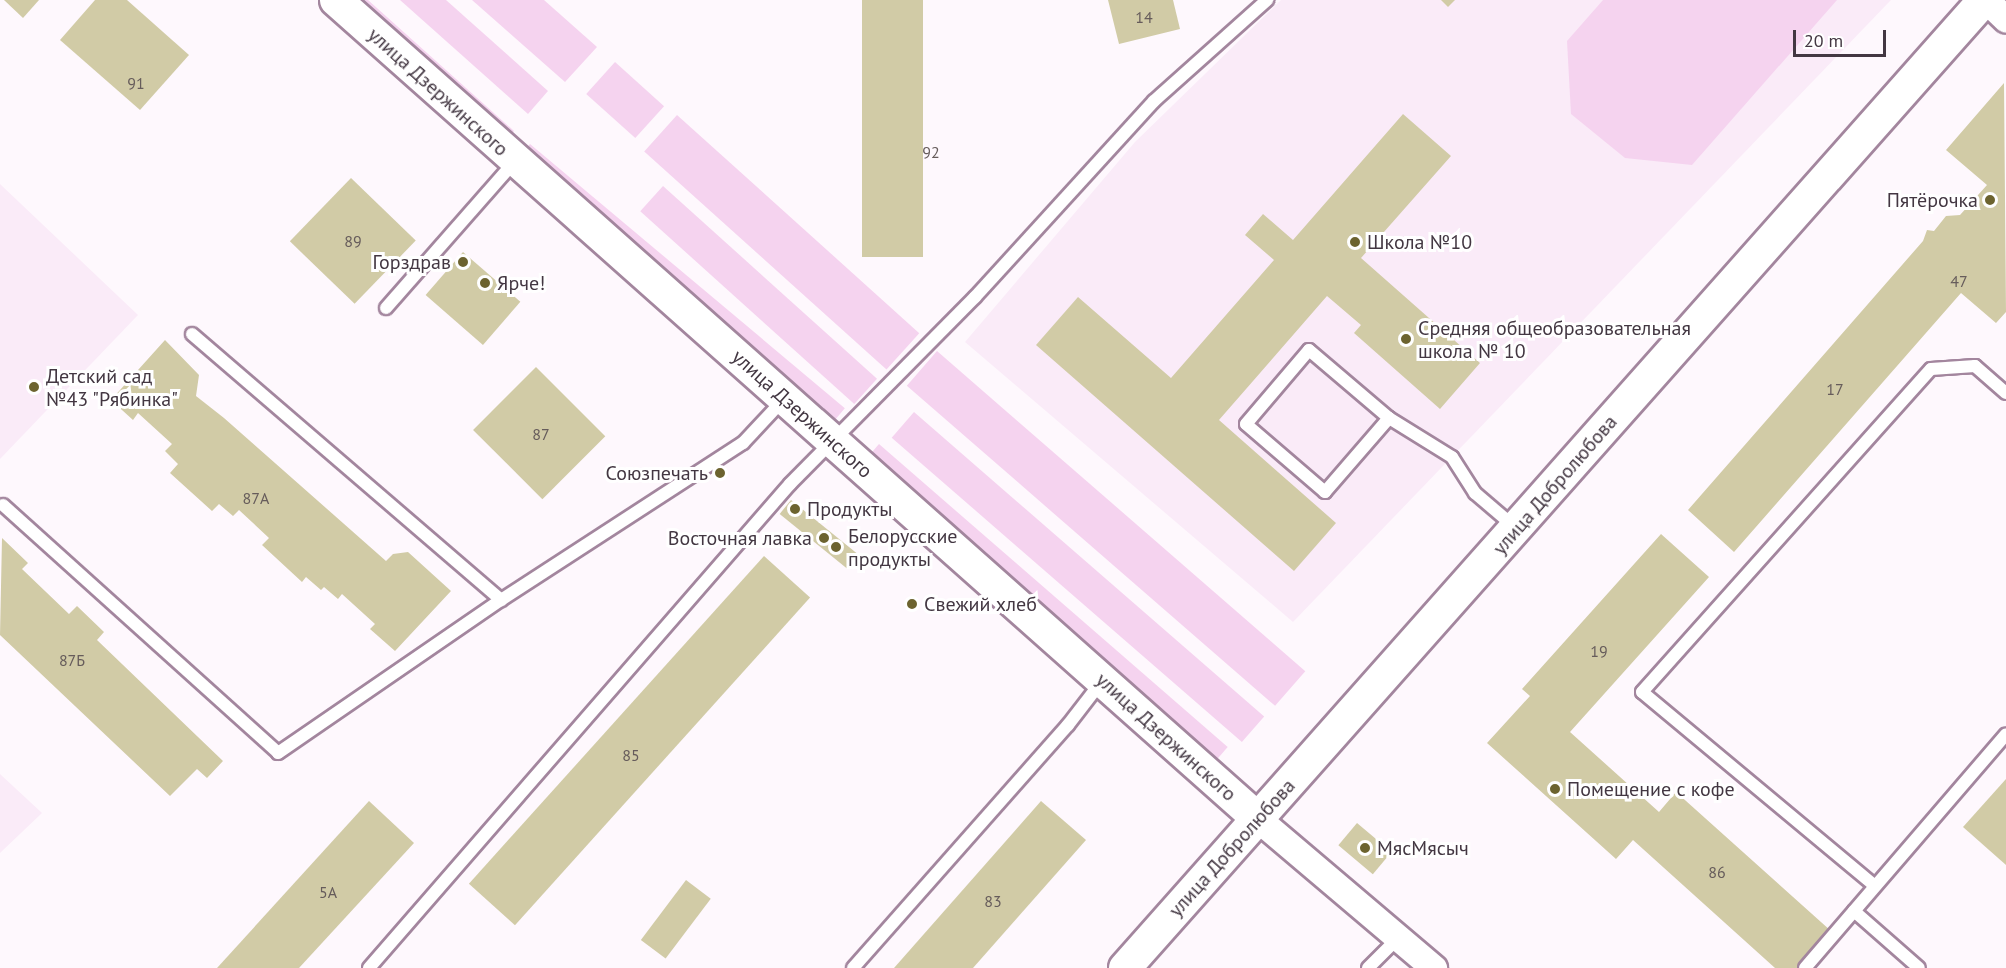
<!DOCTYPE html>
<meta charset="utf-8">
<style>
body{margin:0}
#map{position:relative;width:2006px;height:968px;overflow:hidden;background:#fef8fd;font-family:"PT Sans",sans-serif}
div>[style]{position:absolute}
[style*='--x']{left:calc(var(--x)*1px);top:calc(var(--y)*1px);width:calc(var(--w)*1px);rotate:calc(var(--a)*1deg)}
.built>*{inset:0;background:#faebf8}
.green>*{inset:0;background:#f5d3ef;transform-origin:0 0}
.building>*{inset:0;background:#d1cba6;transform-origin:0 0}
.roads{filter:drop-shadow(2px 0 #a3869e) drop-shadow(-2px 0 #a3869e) drop-shadow(0 2px #a3869e) drop-shadow(0 -2px #a3869e)}
.service>*{height:12px;margin:-6px;padding:0 6px;transform-origin:6px;border-radius:6px;background:#fff}
.minor>*{height:26px;margin:-13px;padding:0 13px;transform-origin:13px;border-radius:13px;background:#fff}
.tertiary>*{height:32px;margin:-16px;padding:0 16px;transform-origin:16px;border-radius:16px;background:#fff}
.dots>*{width:16px;height:16px;translate:-50% -50%;box-sizing:border-box;border:3px solid #fff;border-radius:50%}
span{translate:-50% -50%;white-space:nowrap;text-align:center;line-height:1.15;-webkit-text-stroke:6px #fff;paint-order:stroke}
.number-label{font-size:16px;color:#665c5b}
.number-label span{-webkit-text-stroke-width:0}
.street-label{font-size:20px;color:#433742}
.poi-label{font-size:20px;color:#433742}
.right{translate:-100% -50%;text-align:right}
.left{translate:0 -50%;text-align:left}
.scale{position:absolute;left:1793px;top:30px;width:93px;height:27px;box-sizing:border-box;border:3px solid #433742;border-top:0;padding-left:8px;font-size:18px;line-height:21px;white-space:nowrap;color:#433742;-webkit-text-stroke:4px #fff;paint-order:stroke}
</style>
<div id="map">
<div class="built">
<div style="clip-path:polygon(1281px 0,1891px 0,1293px 622px,965px 342px,1135px 142px)"></div>
<div style="clip-path:polygon(0 184px,138px 315px,0 459px)"></div>
<div style="clip-path:polygon(0 774px,42px 813px,0 853px)"></div>
</div>
<div class="green">
<div style="clip-path:polygon(334px 0,368px 0,514px 131px,498px 148px)"></div>
<div style="clip-path:polygon(400px 0,446px 0,548px 91px,528px 114px)"></div>
<div style="clip-path:polygon(472px 0,544px 0,597px 47px,565px 82px)"></div>
<div style="clip-path:polygon(1603px 0,1837px 0,1692px 165px,1625px 158px,1571px 114px,1567px 41px)"></div>
<div style="left:615px;top:62px;width:66px;height:43px;rotate:42deg"></div>
<div style="left:677px;top:115px;width:326px;height:49px;rotate:42deg"></div>
<div style="left:530px;top:144px;width:411px;height:23px;rotate:40deg"></div>
<div style="left:663px;top:186px;width:288px;height:34px;rotate:42deg"></div>
<div style="left:937px;top:351px;width:488px;height:46px;rotate:41deg"></div>
<div style="left:914px;top:412px;width:464px;height:34px;rotate:41deg"></div>
<div style="left:879px;top:444px;width:462px;height:29px;rotate:41deg"></div>
</div>
<div class="building">
<div style="clip-path:polygon(4px 0,39px 0,23px 18px)"></div>
<div style="clip-path:polygon(95px 0,127px 0,189px 55px,140px 110px,60px 40px)"></div>
<div style="left:862px;top:0;width:61px;height:257px"></div>
<div style="clip-path:polygon(1108px 0,1173px 0,1180px 29px,1119px 44px)"></div>
<div style="clip-path:polygon(1441px 0,1455px 0,1448px 7px)"></div>
<div style="clip-path:polygon(2004px 83px,2006px 312px,1996px 323px,1961px 293px,1734px 552px,1688px 510px,1923px 241px,1927px 230px,1934px 231px,1946px 216px,1960px 215px,1987px 185px,1946px 150px)"></div>
<div style="clip-path:polygon(1403px 114px,1451px 156px,1361px 258px,1480px 363px,1440px 409px,1354px 333px,1361px 325px,1327px 296px,1219px 420px,1336px 523px,1294px 571px,1036px 345px,1078px 297px,1171px 378px,1274px 260px,1245px 235px,1263px 214px,1293px 240px)"></div>
<div style="left:351px;top:178px;width:90px;height:88px;rotate:44deg"></div>
<div style="left:463px;top:252px;width:76px;height:57px;rotate:41deg"></div>
<div style="clip-path:polygon(165px 340px,199px 375px,196px 396px,224px 418px,386px 561px,393px 554px,408px 552px,451px 591px,395px 651px,370px 629px,375px 624px,342px 594px,338px 599px,324px 587px,321px 590px,306px 577px,302px 582px,262px 545px,269px 538px,239px 510px,233px 516px,219px 504px,212px 511px,170px 473px,178px 464px,165px 451px,172px 444px,138px 413px,133px 420px,111px 400px)"></div>
<div style="left:536px;top:367px;width:98px;height:89px;rotate:45deg"></div>
<div style="left:791px;top:500px;width:87px;height:18px;rotate:39deg"></div>
<div style="clip-path:polygon(1661px 534px,1709px 577px,1570px 732px,1659px 812px,1676px 792px,1831px 931px,1797px 968px,1775px 968px,1633px 840px,1616px 859px,1487px 743px,1530px 696px,1522px 689px)"></div>
<div style="clip-path:polygon(2px 538px,28px 563px,22px 569px,69px 614px,77px 606px,104px 632px,97px 640px,223px 761px,207px 778px,197px 769px,170px 796px,0 635px)"></div>
<div style="left:764px;top:556px;width:62px;height:441px;rotate:42deg"></div>
<div style="clip-path:polygon(2006px 779px,2006px 865px,1963px 827px)"></div>
<div style="clip-path:polygon(369px 801px,414px 843px,299px 968px,217px 968px)"></div>
<div style="clip-path:polygon(1041px 801px,1086px 840px,973px 968px,894px 968px)"></div>
<div style="left:1357px;top:823px;width:45px;height:29px;rotate:40deg"></div>
<div style="left:686px;top:880px;width:31px;height:75px;rotate:37deg"></div>
</div>
<div class="roads">
<div class="service">
<div style="--x:386;--y:308;--w:196;--a:-48.7"></div>
<div style="--x:192;--y:334;--w:408;--a:40.7"></div>
<div style="--x:501;--y:600;--w:288;--a:-33"></div>
<div style="--x:743;--y:443;--w:60;--a:-47"></div>
<div style="--x:1389;--y:418;--w:98;--a:130.9"></div>
<div style="--x:1325;--y:492;--w:104;--a:-139.3"></div>
<div style="--x:1246;--y:424;--w:97;--a:-49.6"></div>
<div style="--x:1309;--y:350;--w:105;--a:40.4"></div>
<div style="--x:1389;--y:418;--w:74;--a:31.8"></div>
<div style="--x:1452;--y:457;--w:43;--a:57.4"></div>
<div style="--x:1475;--y:493;--w:54;--a:40.5"></div>
<div style="--x:3;--y:505;--w:370;--a:42"></div>
<div style="--x:278;--y:753;--w:270;--a:-34.5"></div>
<div style="--x:1875;--y:886;--w:303;--a:-140.2"></div>
<div style="--x:1642;--y:692;--w:433;--a:-48.2"></div>
<div style="--x:1931;--y:369;--w:44;--a:-3.9"></div>
<div style="--x:1975;--y:366;--w:41;--a:41.1"></div>
<div style="--x:1854;--y:911;--w:86;--a:41.2"></div>
<div style="--x:369;--y:968;--w:641;--a:-48.98"></div>
<div style="--x:790;--y:484;--w:263;--a:-45.3"></div>
<div style="--x:975;--y:297;--w:265;--a:-47.6"></div>
<div style="--x:1154;--y:101;--w:152;--a:-41.8"></div>
<div style="--x:853;--y:968;--w:324;--a:-48.5"></div>
<div style="--x:1068;--y:725;--w:56;--a:-52.3"></div>
<div style="--x:1368;--y:968;--w:44;--a:-45"></div>
<div style="--x:1805;--y:968;--w:308;--a:-49.3"></div>
</div>
<div class="minor">
<div style="--x:1986;--y:0;--w:28;--a:44"></div>
<div style="--x:1258;--y:819;--w:231;--a:40.3"></div>
</div>
<div class="tertiary">
<div style="--x:336;--y:0;--w:1233;--a:41.61"></div>
<div style="--x:1125;--y:968;--w:1294;--a:-48.41"></div>
</div>
</div>
<div class="dots">
<div style="left:1990px;top:200px;background:#6c632f"></div>
<div style="left:1355px;top:242px;background:#6c632f"></div>
<div style="left:463px;top:262px;background:#6c632f"></div>
<div style="left:485px;top:283px;background:#6c632f"></div>
<div style="left:1406px;top:339px;background:#6c632f"></div>
<div style="left:34px;top:387px;background:#6c632f"></div>
<div style="left:720px;top:473px;background:#6c632f"></div>
<div style="left:795px;top:509px;background:#6c632f"></div>
<div style="left:824px;top:538px;background:#6c632f"></div>
<div style="left:836px;top:547px;background:#6c632f"></div>
<div style="left:912px;top:604px;background:#6c632f"></div>
<div style="left:1555px;top:789px;background:#6c632f"></div>
<div style="left:1365px;top:848px;background:#6c632f"></div>
</div>
<div class="number-label">
<span style="left:1144px;top:17px">14</span>
<span style="left:136px;top:83px">91</span>
<span style="left:931px;top:152px">92</span>
<span style="left:353px;top:241px">89</span>
<span style="left:1959px;top:281px">47</span>
<span style="left:1835px;top:389px">17</span>
<span style="left:541px;top:434px">87</span>
<span style="left:256px;top:498px">87А</span>
<span style="left:1599px;top:651px">19</span>
<span style="left:72px;top:660px">87Б</span>
<span style="left:631px;top:755px">85</span>
<span style="left:1717px;top:872px">86</span>
<span style="left:328px;top:892px">5А</span>
<span style="left:993px;top:901px">83</span>
</div>
<div class="street-label">
<span style="left:438px;top:92px;rotate:42deg">улица Дзержинского</span>
<span style="left:802px;top:414px;rotate:42deg">улица Дзержинского</span>
<span style="left:1555px;top:485px;rotate:-49deg">улица Добролюбова</span>
<span style="left:1166px;top:737px;rotate:42deg">улица Дзержинского</span>
<span style="left:1232px;top:848px;rotate:-48deg">улица Добролюбова</span>
</div>
<div class="poi-label">
<span class="right" style="left:1978px;top:200px">Пятёрочка</span>
<span class="left" style="left:1367px;top:242px">Школа №10</span>
<span class="right" style="left:451px;top:262px">Горздрав</span>
<span class="left" style="left:497px;top:283px">Ярче!</span>
<span class="left" style="left:1418px;top:340px">Средняя общеобразовательная<br>школа № 10</span>
<span class="left" style="left:46px;top:388px">Детский сад<br>№43 "Рябинка"</span>
<span class="right" style="left:708px;top:473px">Союзпечать</span>
<span class="left" style="left:807px;top:509px">Продукты</span>
<span class="left" style="left:848px;top:548px">Белорусские<br>продукты</span>
<span class="right" style="left:812px;top:538px">Восточная лавка</span>
<span class="left" style="left:924px;top:604px">Свежий хлеб</span>
<span class="left" style="left:1567px;top:789px">Помещение с кофе</span>
<span class="left" style="left:1377px;top:848px">МясМясыч</span>
</div>
<div class="scale">20 m</div>
</div>
